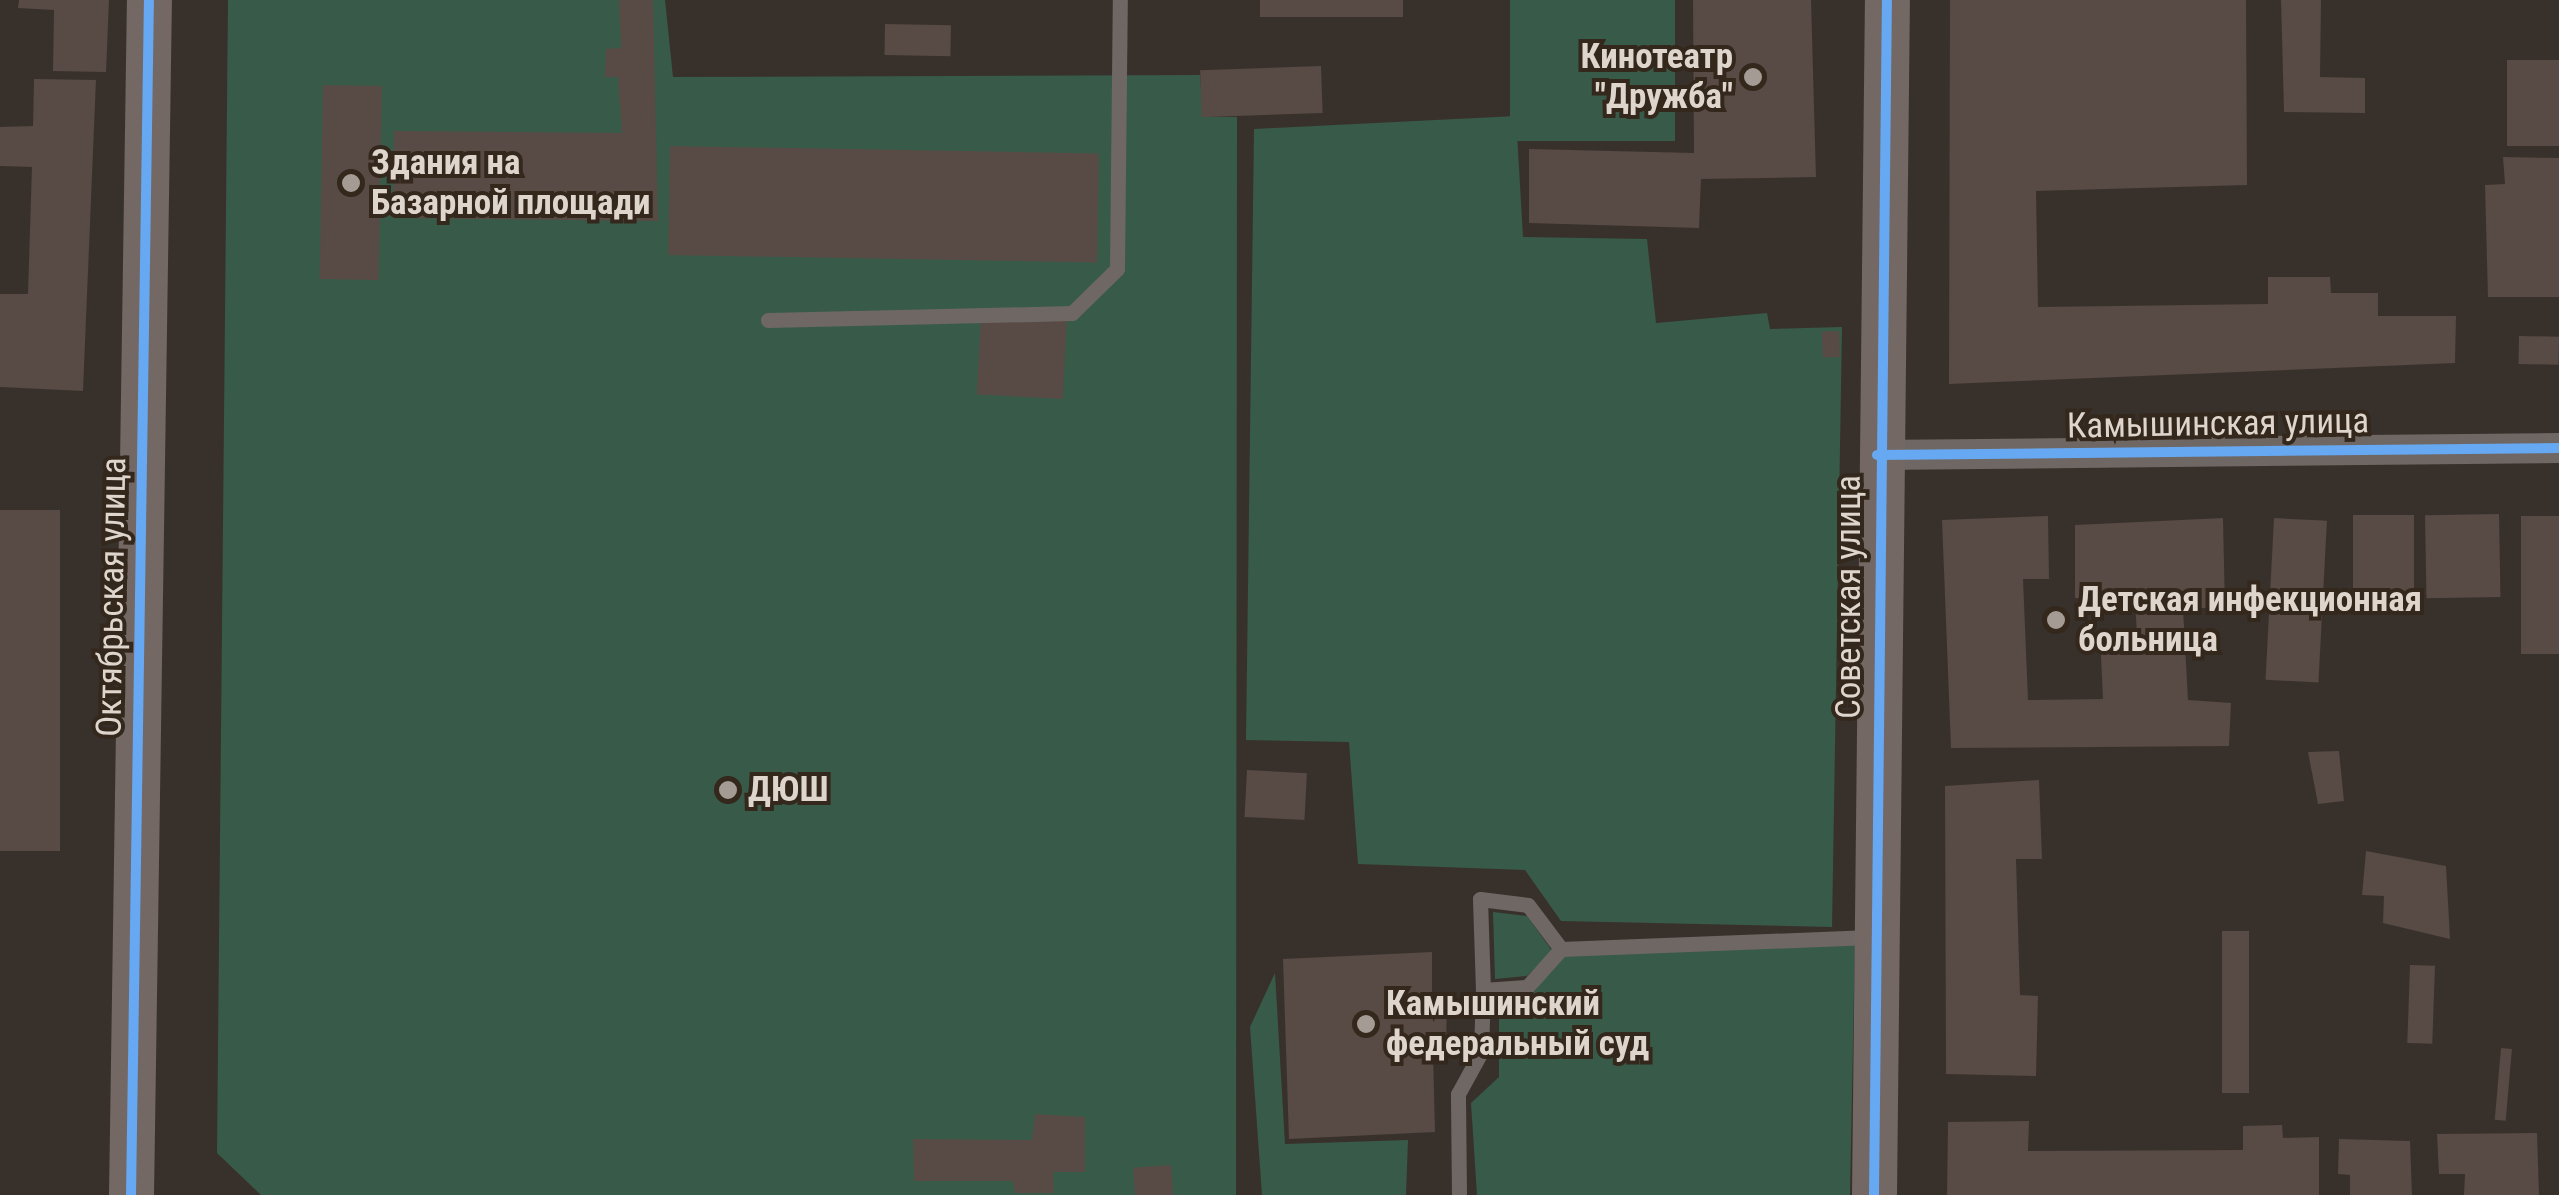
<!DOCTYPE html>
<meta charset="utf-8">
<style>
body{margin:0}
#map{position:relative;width:2559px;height:1195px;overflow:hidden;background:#38312b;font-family:"Roboto Condensed",sans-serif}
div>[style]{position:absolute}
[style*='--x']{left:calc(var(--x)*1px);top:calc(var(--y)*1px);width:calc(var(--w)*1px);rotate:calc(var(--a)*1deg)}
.green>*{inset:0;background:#385a49;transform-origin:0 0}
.building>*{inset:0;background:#584a44;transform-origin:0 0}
.lane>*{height:15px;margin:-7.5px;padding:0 7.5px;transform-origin:7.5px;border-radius:7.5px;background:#6f6764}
.street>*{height:30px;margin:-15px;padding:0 15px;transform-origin:15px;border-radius:15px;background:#6f6764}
.secondary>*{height:45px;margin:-22.5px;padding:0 22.5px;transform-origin:22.5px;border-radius:22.5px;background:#736864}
.cycleway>*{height:10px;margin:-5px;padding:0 5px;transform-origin:5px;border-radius:5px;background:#66a8f1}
.dots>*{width:28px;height:28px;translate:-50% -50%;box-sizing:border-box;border:5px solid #34271c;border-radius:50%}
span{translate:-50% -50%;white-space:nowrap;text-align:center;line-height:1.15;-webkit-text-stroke:8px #34271c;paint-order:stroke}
.poi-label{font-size:35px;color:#ded5cd;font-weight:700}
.right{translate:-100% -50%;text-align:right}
.left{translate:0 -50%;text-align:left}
.street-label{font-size:35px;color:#ded5cd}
</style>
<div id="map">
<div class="green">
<div style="clip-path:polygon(228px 0,665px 0,673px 77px,1200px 75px,1203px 117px,1237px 117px,1236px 1195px,261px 1195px,217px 1153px)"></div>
<div style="left:1510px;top:0;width:165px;height:141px"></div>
<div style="clip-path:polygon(1516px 116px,1523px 237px,1647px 239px,1656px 323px,1767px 313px,1770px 329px,1842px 327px,1832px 927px,1561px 921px,1525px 870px,1358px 864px,1349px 742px,1246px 740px,1254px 129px)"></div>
<div style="clip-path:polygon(1493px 912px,1527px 916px,1553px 952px,1527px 976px,1495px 979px)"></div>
<div style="clip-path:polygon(1855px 941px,1850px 1195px,1477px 1195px,1471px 1103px,1499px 1077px,1499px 1002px,1531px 996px,1562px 955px)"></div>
<div style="clip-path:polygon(1275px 973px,1285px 1144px,1408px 1140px,1406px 1195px,1262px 1195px,1250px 1027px)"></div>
</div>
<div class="building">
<div style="clip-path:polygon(19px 0,109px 0,106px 72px,53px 71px,54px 10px,18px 8px)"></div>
<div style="clip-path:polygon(619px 0,653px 0,658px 221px,393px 218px,394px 131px,622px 133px,618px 77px,605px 77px,606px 49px,621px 48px)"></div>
<div style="left:1260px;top:0;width:143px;height:17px"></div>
<div style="clip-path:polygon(1693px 0,1811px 0,1816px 177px,1701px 179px,1699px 228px,1529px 223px,1529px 149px,1694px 153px)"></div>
<div style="clip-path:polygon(1950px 0,2246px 0,2247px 185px,2036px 191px,2038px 307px,2268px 304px,2268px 277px,2330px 277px,2331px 293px,2378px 293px,2378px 316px,2456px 316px,2455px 363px,1949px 384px)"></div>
<div style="clip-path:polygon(2281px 0,2321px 0,2320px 77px,2365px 78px,2365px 113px,2284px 112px)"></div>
<div style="left:885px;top:24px;width:66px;height:31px;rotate:1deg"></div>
<div style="left:2559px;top:60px;width:86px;height:52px;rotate:90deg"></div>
<div style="left:1321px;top:66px;width:47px;height:121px;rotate:88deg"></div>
<div style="clip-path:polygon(34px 79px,96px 80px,83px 391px,0 387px,0 294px,28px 294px,32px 167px,0 166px,0 127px,33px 126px)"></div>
<div style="left:323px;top:85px;width:59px;height:194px;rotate:1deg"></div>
<div style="left:670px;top:146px;width:429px;height:109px;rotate:1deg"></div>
<div style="clip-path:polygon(2503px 157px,2559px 158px,2559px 297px,2488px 297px,2485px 185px,2505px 184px)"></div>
<div style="left:1067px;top:317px;width:82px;height:86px;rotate:93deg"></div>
<div style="left:1839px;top:331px;width:26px;height:17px;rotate:88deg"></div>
<div style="left:2519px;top:336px;width:40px;height:28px;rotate:1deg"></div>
<div style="left:0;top:510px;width:60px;height:341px"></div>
<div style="left:2499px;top:514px;width:83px;height:74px;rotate:89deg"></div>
<div style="left:2353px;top:515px;width:61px;height:87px"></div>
<div style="clip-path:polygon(2048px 516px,2049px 579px,2023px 579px,2028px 700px,2103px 699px,2100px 635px,2137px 636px,2135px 600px,2075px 598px,2075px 525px,2223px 518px,2225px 608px,2183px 608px,2188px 700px,2231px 703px,2229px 746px,1951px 748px,1942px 520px)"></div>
<div style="left:2521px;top:516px;width:38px;height:138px"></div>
<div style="left:2274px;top:518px;width:53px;height:162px;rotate:3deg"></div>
<div style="clip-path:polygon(2339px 751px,2344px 801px,2318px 804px,2308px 752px)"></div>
<div style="left:1247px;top:770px;width:60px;height:47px;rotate:3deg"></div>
<div style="clip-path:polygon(2039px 780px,2042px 859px,2016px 859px,2020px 995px,2038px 996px,2036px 1076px,1946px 1074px,1945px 786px)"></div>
<div style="clip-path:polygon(2366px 851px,2446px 866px,2450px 939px,2383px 923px,2384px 896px,2362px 895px)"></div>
<div style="left:2249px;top:931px;width:162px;height:27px;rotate:90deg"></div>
<div style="clip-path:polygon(1432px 952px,1432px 996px,1447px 997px,1446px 1050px,1433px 1052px,1435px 1132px,1289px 1139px,1283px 959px)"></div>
<div style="left:2410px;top:965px;width:25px;height:78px;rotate:2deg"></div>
<div style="left:2501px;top:1048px;width:11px;height:72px;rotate:5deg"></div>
<div style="clip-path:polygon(1035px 1114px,1085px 1117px,1085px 1172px,1053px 1172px,1054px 1193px,1015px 1193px,1013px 1181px,914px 1181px,913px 1139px,1032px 1140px)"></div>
<div style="clip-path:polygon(2029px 1121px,2028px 1151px,2243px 1150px,2243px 1126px,2282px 1125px,2283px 1138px,2319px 1137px,2319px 1195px,1947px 1195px,1948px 1122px)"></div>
<div style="clip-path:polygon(2537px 1133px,2539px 1195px,2464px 1195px,2465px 1174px,2439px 1174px,2437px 1134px)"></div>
<div style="clip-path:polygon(2339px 1139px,2410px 1141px,2412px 1195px,2350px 1195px,2350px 1175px,2338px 1174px)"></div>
<div style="left:1171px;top:1165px;width:30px;height:38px;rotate:86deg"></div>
</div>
<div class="lane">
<div style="--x:768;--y:320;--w:304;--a:-1.3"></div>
<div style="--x:1072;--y:313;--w:63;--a:-44.4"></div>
<div style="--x:1117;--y:269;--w:269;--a:-89.4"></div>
<div style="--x:1483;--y:990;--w:91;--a:-91.9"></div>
<div style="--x:1480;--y:899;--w:48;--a:7.1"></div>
<div style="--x:1528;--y:905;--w:55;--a:53.1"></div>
<div style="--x:1459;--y:1195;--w:101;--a:-90.6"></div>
<div style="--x:1458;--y:1094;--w:48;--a:-61.3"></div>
<div style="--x:1481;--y:1052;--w:62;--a:-88.2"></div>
<div style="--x:1483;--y:990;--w:44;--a:-3.9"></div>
<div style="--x:1527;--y:987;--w:51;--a:-48.2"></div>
<div style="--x:1561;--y:949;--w:310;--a:-2.2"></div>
</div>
<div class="street">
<div style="--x:1877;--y:455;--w:682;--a:-0.59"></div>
</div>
<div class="secondary">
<div style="--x:131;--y:1195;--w:1195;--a:-89.14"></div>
<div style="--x:1874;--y:1195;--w:1195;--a:-89.38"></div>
</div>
<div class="cycleway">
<div style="--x:1877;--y:455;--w:682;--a:-0.59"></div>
<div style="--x:131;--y:1195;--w:1195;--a:-89.14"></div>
<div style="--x:1874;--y:1195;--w:1195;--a:-89.38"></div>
</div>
<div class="dots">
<div style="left:1753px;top:77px;background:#a49c94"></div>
<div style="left:351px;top:183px;background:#a49c94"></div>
<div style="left:2056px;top:620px;background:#a49c94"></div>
<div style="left:728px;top:790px;background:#a49c94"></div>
<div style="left:1366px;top:1024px;background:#a49c94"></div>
</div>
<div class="poi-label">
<span class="right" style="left:1733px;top:77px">Кинотеатр<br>"Дружба"</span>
<span class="left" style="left:371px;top:183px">Здания на<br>Базарной площади</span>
<span class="left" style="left:2078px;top:620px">Детская инфекционная<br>больница</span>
<span class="left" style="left:748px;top:790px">ДЮШ</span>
<span class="left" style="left:1386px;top:1024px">Камышинский<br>федеральный суд</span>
</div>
<div class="street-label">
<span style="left:2218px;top:424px;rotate:-1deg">Камышинская улица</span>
<span style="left:112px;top:597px;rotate:-89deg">Октябрьская улица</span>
<span style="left:1849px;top:597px;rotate:-90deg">Советская улица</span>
</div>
</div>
